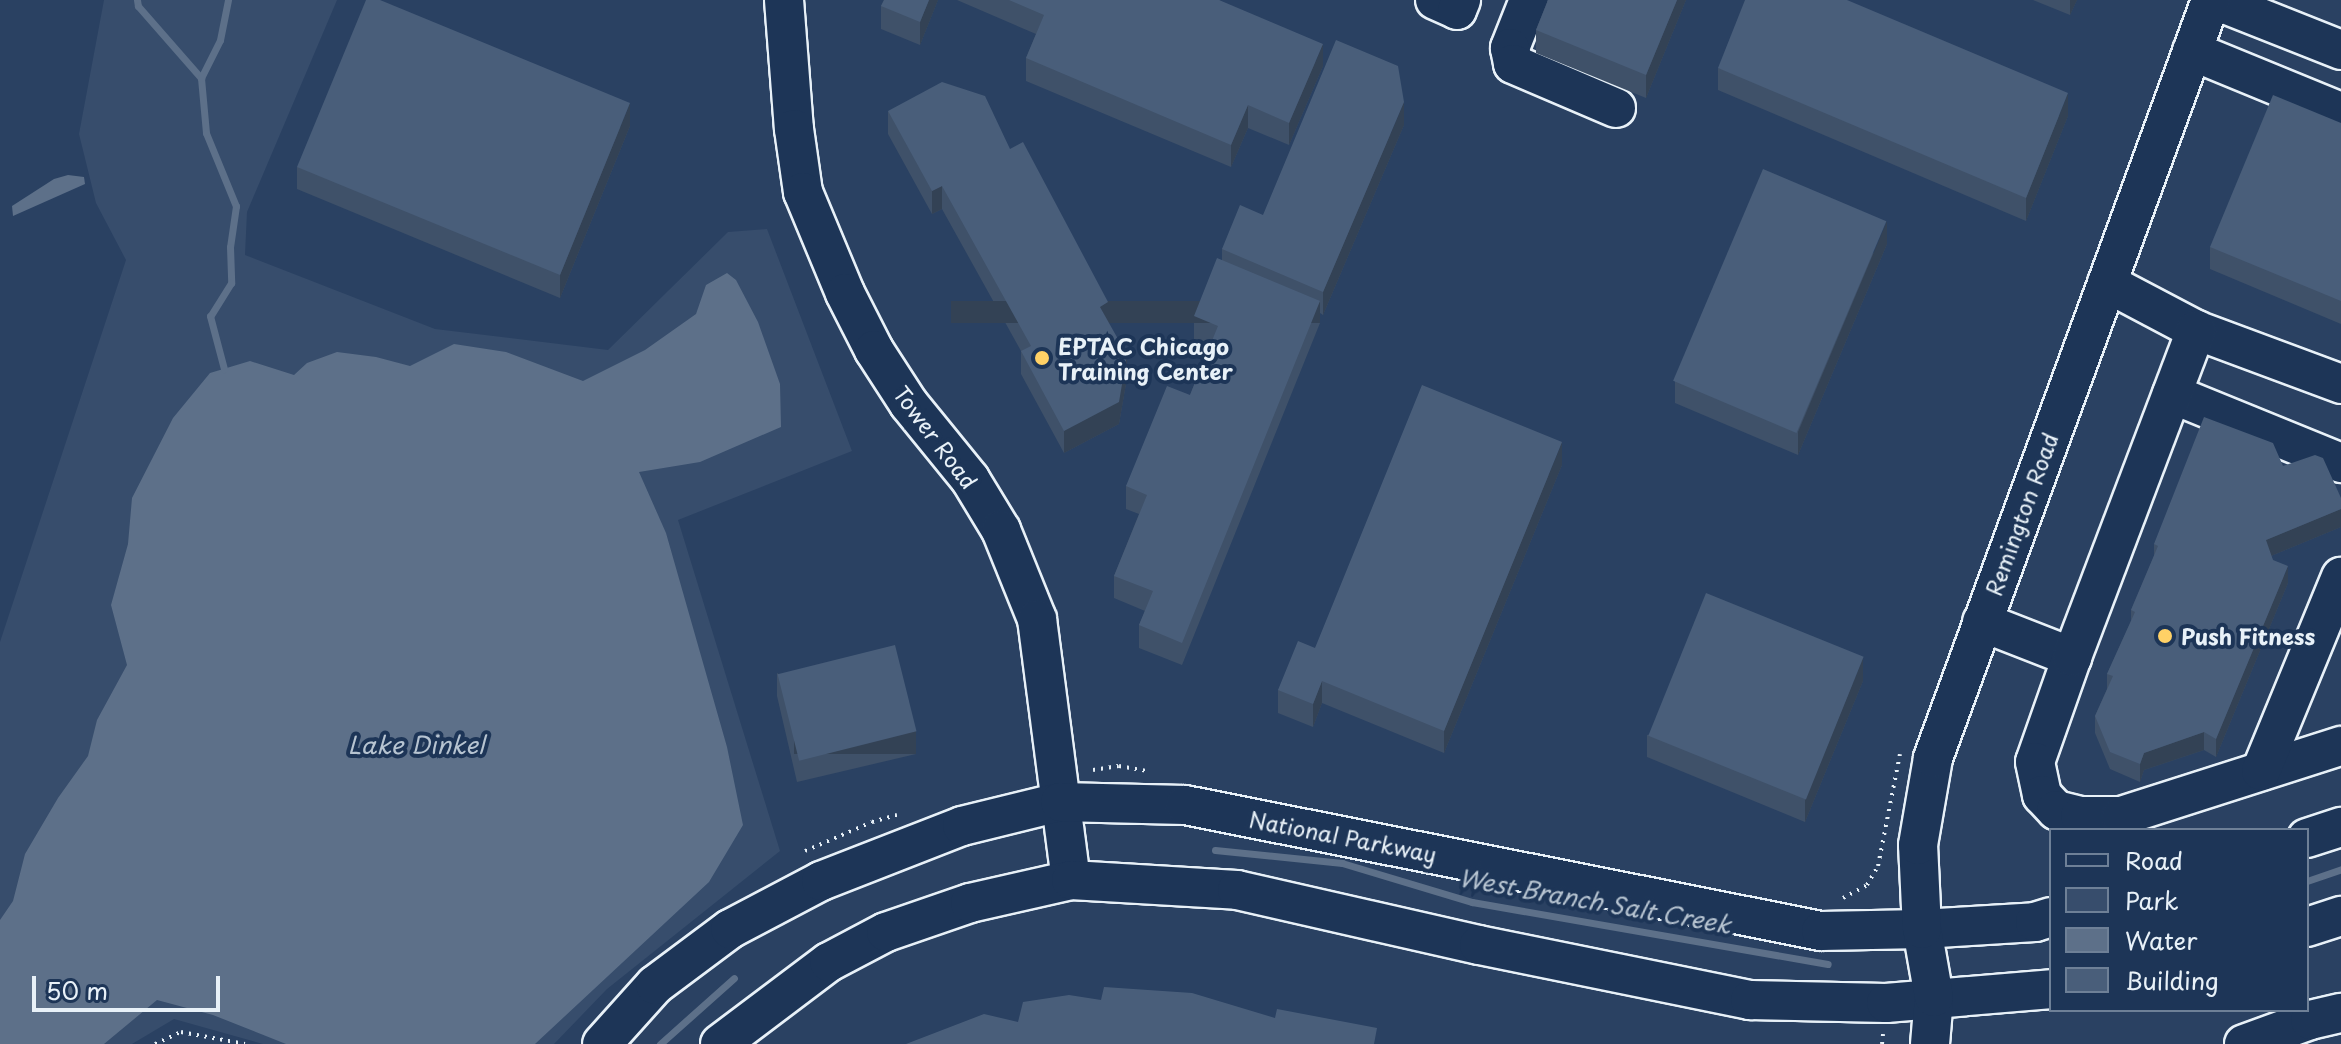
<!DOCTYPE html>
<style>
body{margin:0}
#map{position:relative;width:2341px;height:1044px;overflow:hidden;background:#1d3557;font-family:"Playpen Sans",sans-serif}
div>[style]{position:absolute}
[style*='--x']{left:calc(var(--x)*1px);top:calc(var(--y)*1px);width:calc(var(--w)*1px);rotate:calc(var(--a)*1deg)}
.built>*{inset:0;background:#2a4162}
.green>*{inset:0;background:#374d6c}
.water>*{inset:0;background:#5d7089}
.stream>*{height:7px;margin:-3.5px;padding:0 3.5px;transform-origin:3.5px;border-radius:3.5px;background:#5d7089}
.path>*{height:4px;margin-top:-2px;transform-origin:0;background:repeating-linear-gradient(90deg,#e8f1f8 0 2px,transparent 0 8px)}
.roads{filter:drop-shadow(2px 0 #e8f1f8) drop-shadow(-2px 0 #e8f1f8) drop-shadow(0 2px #e8f1f8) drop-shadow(0 -2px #e8f1f8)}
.minor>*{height:38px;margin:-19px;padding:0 19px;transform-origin:19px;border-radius:19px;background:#1d3557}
.wall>*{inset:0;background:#3f5169}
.shaded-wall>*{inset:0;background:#334255;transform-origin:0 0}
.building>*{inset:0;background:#495e7a;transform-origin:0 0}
.dots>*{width:22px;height:22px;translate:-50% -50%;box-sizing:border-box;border:4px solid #1d3557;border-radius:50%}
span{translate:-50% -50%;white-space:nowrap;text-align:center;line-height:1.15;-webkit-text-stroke:8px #1d3557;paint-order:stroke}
.poi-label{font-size:22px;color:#e8f1f8;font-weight:700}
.left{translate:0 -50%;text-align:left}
.street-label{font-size:22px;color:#e8f1f8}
.water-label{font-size:24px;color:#b7c4d1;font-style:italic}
.legend{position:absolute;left:2049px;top:828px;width:260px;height:184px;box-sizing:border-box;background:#1d3557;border:2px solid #6e8097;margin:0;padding:10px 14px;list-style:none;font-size:24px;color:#e8f1f8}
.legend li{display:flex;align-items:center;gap:16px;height:40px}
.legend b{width:40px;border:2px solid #6e8097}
.scale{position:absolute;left:32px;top:976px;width:188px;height:36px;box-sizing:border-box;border:4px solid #e8f1f8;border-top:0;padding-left:10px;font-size:24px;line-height:28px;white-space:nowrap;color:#e8f1f8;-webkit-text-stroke:6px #1d3557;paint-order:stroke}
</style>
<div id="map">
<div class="built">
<div style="clip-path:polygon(evenodd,0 0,2341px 0,2341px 1044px,0 1044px,0 0,2051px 830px,2307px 830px,2307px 1010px,2051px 1010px,2051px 830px)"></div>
</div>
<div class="green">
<div style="clip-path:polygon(104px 0,337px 0,247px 212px,245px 255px,435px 329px,608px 350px,728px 232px,767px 229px,852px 451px,678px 520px,780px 851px,607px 989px,554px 1044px,263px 1044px,174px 1019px,132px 1044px,0 1044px,0 642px,126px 260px,96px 203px,79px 134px)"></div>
</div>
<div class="water">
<div style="clip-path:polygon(68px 175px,84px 177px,85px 184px,13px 216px,12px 206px,54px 179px)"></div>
<div style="clip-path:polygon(727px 273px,736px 280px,758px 322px,780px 384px,781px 427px,700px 462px,639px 472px,666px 533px,727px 747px,743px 825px,709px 882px,535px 1044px,286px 1044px,213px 1015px,157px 1000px,104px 1044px,0 1044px,0 920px,13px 901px,25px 854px,58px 798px,88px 756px,97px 720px,127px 665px,111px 605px,128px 544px,132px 498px,173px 418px,210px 373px,250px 361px,294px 375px,307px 363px,337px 352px,376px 357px,410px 366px,454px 344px,506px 352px,583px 381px,645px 350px,696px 314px,706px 285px)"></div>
</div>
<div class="stream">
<div style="--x:137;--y:0;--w:6;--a:81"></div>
<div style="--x:138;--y:6;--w:96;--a:48.8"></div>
<div style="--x:201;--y:78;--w:55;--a:84.8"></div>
<div style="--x:206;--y:133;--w:79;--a:67.7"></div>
<div style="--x:236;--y:206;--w:41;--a:98.3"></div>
<div style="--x:230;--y:247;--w:36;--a:88"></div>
<div style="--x:231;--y:283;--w:39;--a:122"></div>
<div style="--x:210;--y:316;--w:55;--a:75.2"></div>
<div style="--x:201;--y:78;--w:42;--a:-63.4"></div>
<div style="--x:220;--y:40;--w:41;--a:-78.7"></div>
<div style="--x:1215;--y:850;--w:128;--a:5.8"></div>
<div style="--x:1342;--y:863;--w:136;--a:16.7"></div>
<div style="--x:1472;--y:902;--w:361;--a:9.9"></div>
<div style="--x:2307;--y:881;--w:36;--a:-19"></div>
<div style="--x:660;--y:1044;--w:99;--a:-41.7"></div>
</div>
<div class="path">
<div style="--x:1093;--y:770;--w:26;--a:-9"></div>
<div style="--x:1119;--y:766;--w:28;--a:10"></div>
<div style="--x:805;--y:851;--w:73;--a:-23.4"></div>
<div style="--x:872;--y:822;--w:26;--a:-16"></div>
<div style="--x:1843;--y:898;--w:27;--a:-28"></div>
<div style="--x:1867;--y:885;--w:22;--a:-60"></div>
<div style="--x:1878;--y:866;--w:114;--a:-78.9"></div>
<div style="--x:155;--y:1044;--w:29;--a:-25"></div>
<div style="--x:181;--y:1032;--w:65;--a:10.6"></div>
<div style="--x:1882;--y:1044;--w:10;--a:-84"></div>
</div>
<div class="roads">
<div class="minor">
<div style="--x:784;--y:0;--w:129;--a:85.6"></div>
<div style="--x:794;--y:129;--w:64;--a:81.9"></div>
<div style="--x:803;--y:192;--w:109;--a:67.4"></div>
<div style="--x:845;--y:293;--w:64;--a:63"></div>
<div style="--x:874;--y:350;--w:64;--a:57.1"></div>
<div style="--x:909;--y:404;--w:97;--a:50.9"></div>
<div style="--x:970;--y:479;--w:60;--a:58.7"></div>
<div style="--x:1001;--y:530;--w:96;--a:68"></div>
<div style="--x:1037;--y:619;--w:263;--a:82.6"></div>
<div style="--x:1435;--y:0;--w:24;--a:24"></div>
<div style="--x:1457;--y:10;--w:11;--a:-68"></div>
<div style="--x:1529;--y:0;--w:52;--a:111.6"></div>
<div style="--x:1510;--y:48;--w:16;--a:79"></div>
<div style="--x:1513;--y:64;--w:112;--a:23.1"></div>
<div style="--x:2215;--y:0;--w:136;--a:21.6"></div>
<div style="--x:2192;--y:51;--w:161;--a:22.3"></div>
<div style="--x:2107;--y:283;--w:101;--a:27.8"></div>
<div style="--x:2196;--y:330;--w:155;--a:20.4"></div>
<div style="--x:2172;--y:394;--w:183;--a:22.2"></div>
<div style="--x:1982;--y:622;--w:97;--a:21.3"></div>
<div style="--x:2072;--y:657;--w:111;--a:109.4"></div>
<div style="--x:2035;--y:762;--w:34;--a:78"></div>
<div style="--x:2042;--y:795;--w:21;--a:47"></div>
<div style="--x:2056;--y:810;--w:25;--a:14"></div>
<div style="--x:2080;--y:816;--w:41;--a:0"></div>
<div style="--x:2121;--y:816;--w:231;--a:-17.7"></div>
<div style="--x:2072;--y:657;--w:350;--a:-69.2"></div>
<div style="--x:2261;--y:771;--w:210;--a:-67.6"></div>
<div style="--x:2307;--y:838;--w:36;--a:-18"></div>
<div style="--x:2307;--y:927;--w:36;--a:-18"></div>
<div style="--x:602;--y:1044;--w:79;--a:-48.1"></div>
<div style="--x:655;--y:985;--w:94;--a:-36.7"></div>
<div style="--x:730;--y:929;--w:103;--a:-27.8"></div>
<div style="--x:821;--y:881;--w:151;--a:-21.3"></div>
<div style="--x:962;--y:826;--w:101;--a:-13.8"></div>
<div style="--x:1060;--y:802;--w:125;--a:1.4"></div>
<div style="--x:1185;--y:805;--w:648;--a:11.21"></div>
<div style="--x:1821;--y:931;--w:101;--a:-1.1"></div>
<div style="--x:1922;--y:929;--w:113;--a:-3.5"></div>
<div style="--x:2035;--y:922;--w:17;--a:-17"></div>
<div style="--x:720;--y:1044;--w:136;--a:-37"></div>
<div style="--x:829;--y:962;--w:64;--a:-27.8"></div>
<div style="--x:886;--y:932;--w:89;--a:-19"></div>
<div style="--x:970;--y:903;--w:104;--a:-12.8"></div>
<div style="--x:1071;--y:880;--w:166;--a:3.4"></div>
<div style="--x:1237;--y:890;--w:248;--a:12.8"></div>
<div style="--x:1479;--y:945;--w:277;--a:11.5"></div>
<div style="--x:1750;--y:1000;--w:136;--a:1.3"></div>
<div style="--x:1886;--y:1003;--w:166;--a:-4.8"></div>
<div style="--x:1930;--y:1044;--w:47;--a:-85.1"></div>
<div style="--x:1934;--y:997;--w:69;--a:-100"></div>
<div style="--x:1922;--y:929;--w:84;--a:-92.7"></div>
<div style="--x:1918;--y:845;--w:88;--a:-80.2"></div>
<div style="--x:1933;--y:758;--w:807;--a:-69.86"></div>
<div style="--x:2244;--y:1044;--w:70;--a:-20"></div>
<div style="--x:2310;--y:1020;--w:32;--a:-13"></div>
</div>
</div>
<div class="wall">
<div style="clip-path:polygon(884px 0,938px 0,920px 45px,881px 29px,881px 6px)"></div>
<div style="clip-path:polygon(957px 0,1219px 0,1323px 66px,1289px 145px,1248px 128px,1231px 167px,1026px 81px,1026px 58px,1036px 34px)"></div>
<div style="clip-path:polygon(1548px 0,1686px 0,1646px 98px,1536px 53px,1536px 30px)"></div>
<div style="clip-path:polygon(2033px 0,2077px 0,2070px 15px)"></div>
<div style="clip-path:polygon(1718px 68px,2068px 116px,2026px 221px,1718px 90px)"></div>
<div style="clip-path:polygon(888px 111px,1010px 149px,1108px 322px,1127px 378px,1119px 424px,1064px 453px,1021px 374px,1021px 351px,942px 209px,932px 214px,888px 134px)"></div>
<div style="clip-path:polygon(2341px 123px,2341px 324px,2210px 269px,2210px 247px)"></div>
<div style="clip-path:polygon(1404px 125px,1323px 315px,1320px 313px,1320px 323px,1182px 665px,1139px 648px,1139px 625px,1145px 611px,1114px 598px,1114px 576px,1139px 514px,1126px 509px,1126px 486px,1190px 395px,1210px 345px,1194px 339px,1194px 316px,1222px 260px,1222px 249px,1263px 215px)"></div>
<div style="clip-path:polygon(630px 126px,560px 298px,297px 189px,297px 167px)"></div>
<div style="clip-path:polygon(1887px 244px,1798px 455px,1675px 403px,1675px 381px)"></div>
<div style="clip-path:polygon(1562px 465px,1444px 753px,1322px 703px,1313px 727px,1278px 713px,1278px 690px,1315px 648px)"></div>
<div style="clip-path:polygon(2283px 466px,2341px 498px,2341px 527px,2271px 556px,2273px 560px,2288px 583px,2216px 757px,2204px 750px,2144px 770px,2140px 782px,2110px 769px,2095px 733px,2095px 716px,2107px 689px,2107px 674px,2131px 621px,2131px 610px,2154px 556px,2154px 544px)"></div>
<div style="clip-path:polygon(777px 673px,916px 754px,797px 782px,777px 696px)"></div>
<div style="clip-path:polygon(1863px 681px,1805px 822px,1647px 757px,1647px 735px)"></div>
</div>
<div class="shaded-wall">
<div style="clip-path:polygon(929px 0,938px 0,920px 45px,920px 22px)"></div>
<div style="clip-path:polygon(1677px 0,1686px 0,1646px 98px,1646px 75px)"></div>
<div style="clip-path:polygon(2070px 0,2077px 0,2070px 15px)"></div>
<div style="clip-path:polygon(1323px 44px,1323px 66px,1289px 145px,1289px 123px)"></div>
<div style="clip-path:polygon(2068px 93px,2068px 116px,2026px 221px,2026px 198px)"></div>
<div style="clip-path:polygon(1404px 102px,1404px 125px,1323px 315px,1323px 292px)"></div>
<div style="clip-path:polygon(630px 103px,630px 126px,560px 298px,560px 275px)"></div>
<div style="clip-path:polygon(1248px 105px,1248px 128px,1231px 167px,1231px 145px)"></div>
<div style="clip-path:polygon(942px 186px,942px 209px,932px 214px,932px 191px)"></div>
<div style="clip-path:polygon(1887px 221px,1887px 244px,1798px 455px,1798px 432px)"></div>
<div style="left:1320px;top:301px;width:22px;height:369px;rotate:90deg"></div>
<div style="clip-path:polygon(1108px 302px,1108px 325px,1100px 307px)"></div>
<div style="clip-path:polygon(1127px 355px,1127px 378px,1119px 424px,1064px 453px,1064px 431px)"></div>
<div style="clip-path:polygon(1562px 442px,1562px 465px,1444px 753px,1444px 731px)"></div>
<div style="clip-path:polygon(2341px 509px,2341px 527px,2266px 558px,2266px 540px)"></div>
<div style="clip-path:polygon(2288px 566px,2288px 583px,2216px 757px,2216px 739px)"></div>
<div style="clip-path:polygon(1863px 658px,1863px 681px,1805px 822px,1805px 800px)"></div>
<div style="clip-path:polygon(1322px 681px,1322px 703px,1313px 727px,1313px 704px)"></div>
<div style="left:916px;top:731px;width:23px;height:122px;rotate:90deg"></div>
<div style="clip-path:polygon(2204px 732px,2204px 750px,2144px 770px,2140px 782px,2140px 764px,2144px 753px)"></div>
</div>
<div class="building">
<div style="clip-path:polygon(366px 0,380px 0,630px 103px,560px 275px,297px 167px)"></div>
<div style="clip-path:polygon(884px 0,929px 0,920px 22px,881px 6px)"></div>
<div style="clip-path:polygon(1009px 0,1219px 0,1323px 44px,1289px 123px,1248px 105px,1231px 145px,1026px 58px,1044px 15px)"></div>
<div style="clip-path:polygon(1548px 0,1677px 0,1646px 75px,1536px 30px)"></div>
<div style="clip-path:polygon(1745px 0,1847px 0,2068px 93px,2026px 198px,1718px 68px)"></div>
<div style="clip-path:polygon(1336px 40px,1398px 66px,1404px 102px,1323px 292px,1222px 249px,1240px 205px,1263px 215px)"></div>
<div style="clip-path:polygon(942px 82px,985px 96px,1010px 149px,1023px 142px,1108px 302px,1100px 307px,1127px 355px,1119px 402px,1064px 431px,1021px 351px,1031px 346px,942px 186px,932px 191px,888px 111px)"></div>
<div style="clip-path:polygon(2273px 95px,2341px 123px,2341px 301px,2210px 247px)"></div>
<div style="left:1763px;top:169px;width:134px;height:230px;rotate:23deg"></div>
<div style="clip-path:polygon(1217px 258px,1320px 301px,1182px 643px,1139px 625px,1153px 591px,1114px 576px,1147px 495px,1126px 486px,1167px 386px,1190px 395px,1218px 326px,1194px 316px)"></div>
<div style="clip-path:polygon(1422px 385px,1562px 442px,1444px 731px,1322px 681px,1313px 704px,1278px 690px,1298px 641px,1315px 648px)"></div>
<div style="clip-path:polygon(2204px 417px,2273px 443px,2283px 466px,2315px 455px,2323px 458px,2341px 498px,2341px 509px,2266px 540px,2273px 560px,2288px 566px,2216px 739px,2204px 732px,2144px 753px,2140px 764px,2110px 752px,2095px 716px,2113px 676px,2107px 674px,2135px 612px,2131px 610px,2158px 546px,2154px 544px)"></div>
<div style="left:1706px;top:593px;width:170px;height:154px;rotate:22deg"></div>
<div style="left:895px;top:645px;width:89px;height:121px;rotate:76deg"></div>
<div style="clip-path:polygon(1104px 987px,1192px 993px,1275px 1018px,1277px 1009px,1377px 1028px,1374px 1044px,906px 1044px,984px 1014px,1018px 1022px,1023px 1002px,1069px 995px,1101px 1000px)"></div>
</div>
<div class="dots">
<div style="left:1042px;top:358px;background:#ffd166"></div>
<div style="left:2165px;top:636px;background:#ffd166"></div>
</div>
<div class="poi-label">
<span class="left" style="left:1058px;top:358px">EPTAC Chicago<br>Training Center</span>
<span class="left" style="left:2181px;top:636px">Push Fitness</span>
</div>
<div class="street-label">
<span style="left:936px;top:437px;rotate:53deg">Tower Road</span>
<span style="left:2021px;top:514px;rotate:-70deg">Remington Road</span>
<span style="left:1343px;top:836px;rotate:11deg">National Parkway</span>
</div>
<div class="water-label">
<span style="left:416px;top:745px">Lake Dinkel</span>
<span style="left:1595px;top:901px;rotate:10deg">West Branch Salt Creek</span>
</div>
<ul class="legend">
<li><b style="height:10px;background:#1d3557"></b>Road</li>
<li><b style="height:22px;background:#374d6c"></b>Park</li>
<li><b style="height:22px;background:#5d7089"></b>Water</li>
<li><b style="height:22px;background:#495e7a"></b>Building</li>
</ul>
<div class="scale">50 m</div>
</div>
